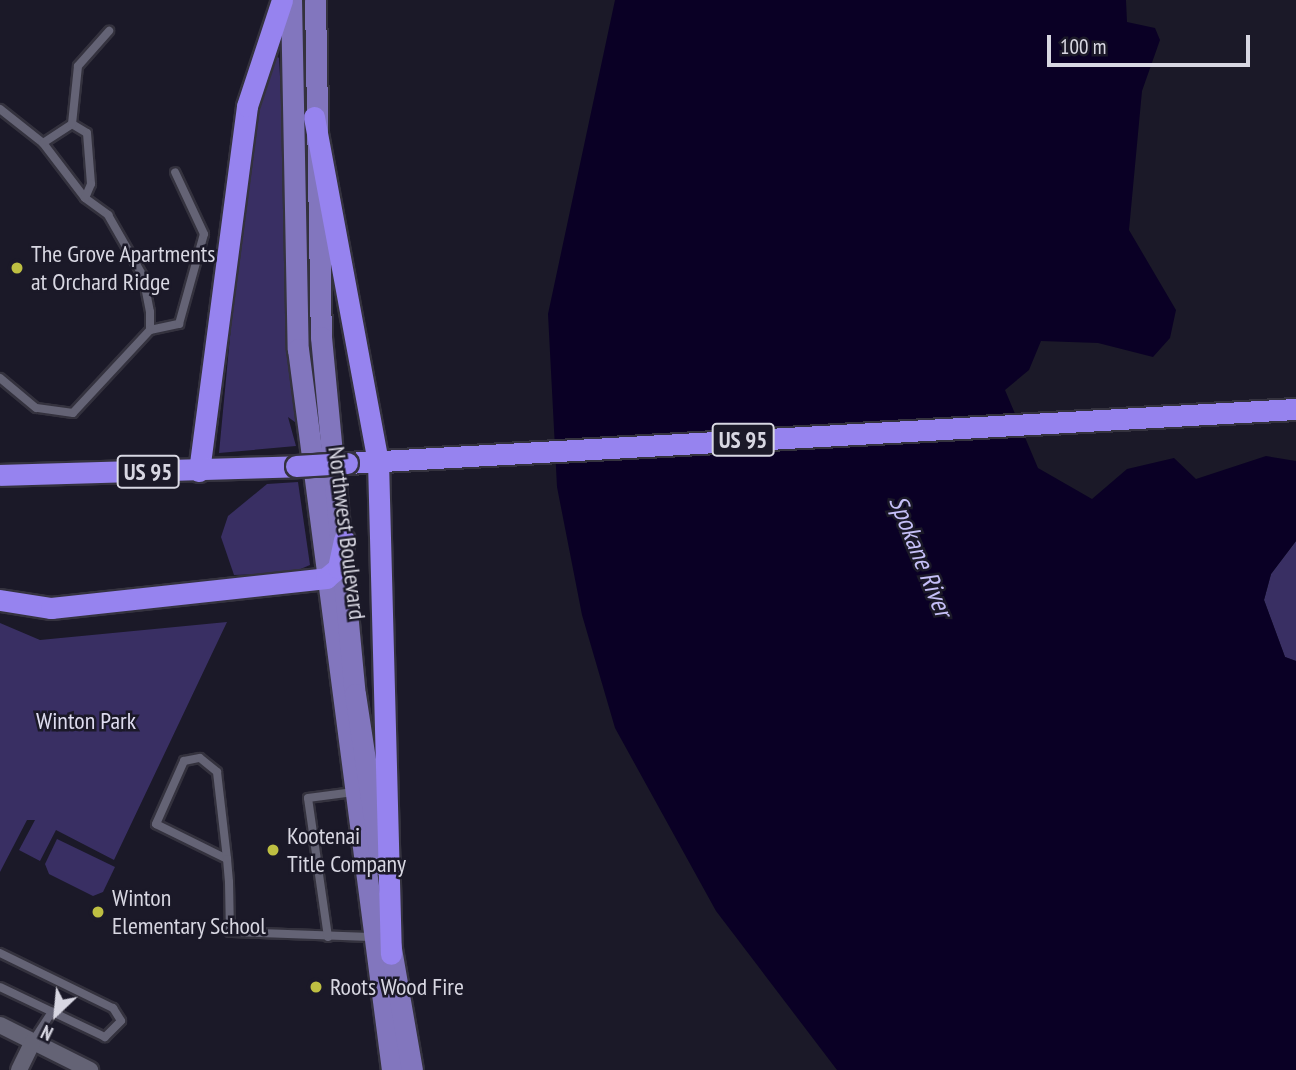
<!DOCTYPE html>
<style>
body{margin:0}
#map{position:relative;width:1296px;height:1070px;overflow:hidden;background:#1b1928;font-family:"PT Sans Narrow",sans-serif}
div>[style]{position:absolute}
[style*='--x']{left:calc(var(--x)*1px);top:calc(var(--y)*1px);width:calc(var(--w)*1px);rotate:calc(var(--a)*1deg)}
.green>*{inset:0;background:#392f63}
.water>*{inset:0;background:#0a0025}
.roads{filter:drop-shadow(2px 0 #34323e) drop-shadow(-2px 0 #34323e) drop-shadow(0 2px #34323e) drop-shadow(0 -2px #34323e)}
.lane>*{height:8px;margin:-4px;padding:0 4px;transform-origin:4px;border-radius:4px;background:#646375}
.street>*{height:16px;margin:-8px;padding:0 8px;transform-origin:8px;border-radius:8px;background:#646375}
.primary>*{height:21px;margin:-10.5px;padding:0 10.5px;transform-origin:10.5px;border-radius:10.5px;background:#8276be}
.highway>*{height:21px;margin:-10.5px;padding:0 10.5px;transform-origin:10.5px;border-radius:10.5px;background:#9683ef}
.bridges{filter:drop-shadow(2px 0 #34323e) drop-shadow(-2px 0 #34323e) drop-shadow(0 2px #34323e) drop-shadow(0 -2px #34323e)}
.highway-bridge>*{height:21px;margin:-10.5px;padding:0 10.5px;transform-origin:10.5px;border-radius:10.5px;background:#9683ef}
.dots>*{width:19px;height:19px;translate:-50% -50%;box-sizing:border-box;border:4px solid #1b1928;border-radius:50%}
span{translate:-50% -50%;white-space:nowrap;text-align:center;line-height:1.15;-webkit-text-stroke:5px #1b1928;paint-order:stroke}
.shield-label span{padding:2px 5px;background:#1b1928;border:2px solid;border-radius:5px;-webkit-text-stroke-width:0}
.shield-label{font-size:23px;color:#d8d7e2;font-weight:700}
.poi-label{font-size:24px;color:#d8d7e2}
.left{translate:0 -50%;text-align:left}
.street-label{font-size:24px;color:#d8d7e2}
.park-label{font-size:24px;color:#dfddf0}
.water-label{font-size:26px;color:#c5bff7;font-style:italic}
.north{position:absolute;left:21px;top:979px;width:70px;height:70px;-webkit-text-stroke:5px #1b1928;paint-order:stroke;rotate:206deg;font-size:19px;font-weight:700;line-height:28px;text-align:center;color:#d8d7e2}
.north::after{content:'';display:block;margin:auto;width:24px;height:32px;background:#d8d7e2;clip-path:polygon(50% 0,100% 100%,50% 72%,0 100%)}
.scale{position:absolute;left:1047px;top:35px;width:203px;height:32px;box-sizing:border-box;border:4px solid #d8d7e2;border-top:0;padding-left:9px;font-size:21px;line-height:24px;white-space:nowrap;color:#d8d7e2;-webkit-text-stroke:5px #1b1928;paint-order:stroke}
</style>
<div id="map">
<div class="green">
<div style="clip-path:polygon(273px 54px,279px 58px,299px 425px,288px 417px,296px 446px,219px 453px,239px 242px,262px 75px)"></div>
<div style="clip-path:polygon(298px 482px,310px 565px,291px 573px,234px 575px,221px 537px,228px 516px,267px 484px)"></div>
<div style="clip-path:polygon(1296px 541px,1296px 661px,1285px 657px,1264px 600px,1271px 574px)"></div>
<div style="clip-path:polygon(227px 622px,114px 860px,56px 830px,40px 861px,19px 850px,35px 820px,27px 820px,0 872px,0 623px,40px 640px)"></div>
<div style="clip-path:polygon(57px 839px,115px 867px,103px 892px,93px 896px,49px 874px,45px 864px)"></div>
</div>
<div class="water">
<div style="clip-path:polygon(615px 0,1126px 0,1127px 22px,1155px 28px,1160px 40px,1142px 91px,1129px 230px,1176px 310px,1170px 338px,1153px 357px,1098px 343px,1041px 341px,1029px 370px,1005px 390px,1038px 468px,1092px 499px,1127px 469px,1174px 458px,1196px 479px,1266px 456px,1296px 461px,1296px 541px,1271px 574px,1264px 600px,1285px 657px,1296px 661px,1296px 1070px,837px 1070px,716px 911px,615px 728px,582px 615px,557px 487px,548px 314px)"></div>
</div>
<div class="roads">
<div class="lane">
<div style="--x:0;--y:109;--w:55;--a:38.3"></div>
<div style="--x:43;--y:143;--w:69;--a:52.6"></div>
<div style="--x:85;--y:198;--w:29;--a:36"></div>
<div style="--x:108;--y:215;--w:70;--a:60.2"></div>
<div style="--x:143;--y:276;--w:37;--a:79"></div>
<div style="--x:150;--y:312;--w:18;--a:90"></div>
<div style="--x:150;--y:330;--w:113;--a:132.9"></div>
<div style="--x:73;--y:413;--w:37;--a:-172"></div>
<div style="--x:36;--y:408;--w:47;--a:-140.2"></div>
<div style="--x:72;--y:124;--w:17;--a:31"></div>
<div style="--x:87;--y:133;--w:51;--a:85.5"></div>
<div style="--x:91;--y:184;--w:15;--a:113"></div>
<div style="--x:43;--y:143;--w:35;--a:-33"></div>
<div style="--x:72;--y:124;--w:58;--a:-84.1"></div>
<div style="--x:78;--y:66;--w:47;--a:-48.5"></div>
<div style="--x:150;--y:330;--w:30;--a:-12"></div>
<div style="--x:179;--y:324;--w:93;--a:-74.5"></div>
<div style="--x:204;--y:234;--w:68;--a:-115.1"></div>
<div style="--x:227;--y:859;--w:79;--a:-153.8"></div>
<div style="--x:156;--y:824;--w:69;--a:-66"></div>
<div style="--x:184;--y:761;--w:16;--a:-11"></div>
<div style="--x:200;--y:758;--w:22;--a:39"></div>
<div style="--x:217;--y:772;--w:88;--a:83.4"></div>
<div style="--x:227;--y:859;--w:23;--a:85"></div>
<div style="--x:229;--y:882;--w:50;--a:88.9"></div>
<div style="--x:230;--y:932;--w:143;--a:2"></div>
<div style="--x:328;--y:937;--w:140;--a:-98.2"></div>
<div style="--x:308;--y:798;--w:46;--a:-7.4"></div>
<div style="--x:0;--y:953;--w:126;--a:26"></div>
<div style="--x:113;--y:1008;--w:15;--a:58"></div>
<div style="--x:121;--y:1021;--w:23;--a:135"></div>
<div style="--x:105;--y:1037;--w:116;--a:-154.5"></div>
<div style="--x:33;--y:1041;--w:35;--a:-57"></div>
</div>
<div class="street">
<div style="--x:0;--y:1025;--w:101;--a:26.6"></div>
<div style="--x:19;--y:1070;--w:32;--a:-64"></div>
</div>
<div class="primary">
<div style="--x:291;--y:0;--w:349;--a:88.9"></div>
<div style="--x:298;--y:349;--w:727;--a:82.57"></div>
<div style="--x:315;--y:0;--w:337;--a:89"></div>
<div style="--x:321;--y:337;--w:359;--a:84.6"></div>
<div style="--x:355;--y:694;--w:172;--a:81.3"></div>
<div style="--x:389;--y:937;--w:135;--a:80.2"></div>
</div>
<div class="highway">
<div style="--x:314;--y:117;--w:350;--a:79.5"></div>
<div style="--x:378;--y:461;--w:493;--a:88.5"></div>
<div style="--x:347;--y:463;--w:951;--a:-3.26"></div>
<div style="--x:199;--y:471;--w:368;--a:-82.5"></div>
<div style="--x:247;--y:106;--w:112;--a:-71.7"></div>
<div style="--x:0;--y:475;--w:296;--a:-1.7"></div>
<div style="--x:0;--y:600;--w:52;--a:8.9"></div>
<div style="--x:51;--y:608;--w:277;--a:-6.2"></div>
<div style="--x:326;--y:578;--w:16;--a:-40"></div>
<div style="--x:338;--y:568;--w:29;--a:-78"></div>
</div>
</div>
<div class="bridges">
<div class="highway-bridge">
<div style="--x:296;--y:466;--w:51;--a:-3.4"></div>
</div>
</div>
<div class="dots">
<div style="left:17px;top:268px;background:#bebf42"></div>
<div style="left:273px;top:850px;background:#bebf42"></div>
<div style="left:98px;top:912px;background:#bebf42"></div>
<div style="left:316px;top:987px;background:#bebf42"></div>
</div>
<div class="shield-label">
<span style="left:743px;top:440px">US 95</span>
<span style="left:148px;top:472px">US 95</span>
</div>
<div class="poi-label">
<span class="left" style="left:31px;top:268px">The Grove Apartments<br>at Orchard Ridge</span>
<span class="left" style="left:287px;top:850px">Kootenai<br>Title Company</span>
<span class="left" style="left:112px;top:912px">Winton<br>Elementary School</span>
<span class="left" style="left:330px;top:987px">Roots Wood Fire</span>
</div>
<div class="street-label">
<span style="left:347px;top:533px;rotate:83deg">Northwest Boulevard</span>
</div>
<div class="park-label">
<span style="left:86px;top:721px">Winton Park</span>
</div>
<div class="water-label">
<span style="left:921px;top:556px;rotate:68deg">Spokane River</span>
</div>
<div class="north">N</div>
<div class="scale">100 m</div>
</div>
